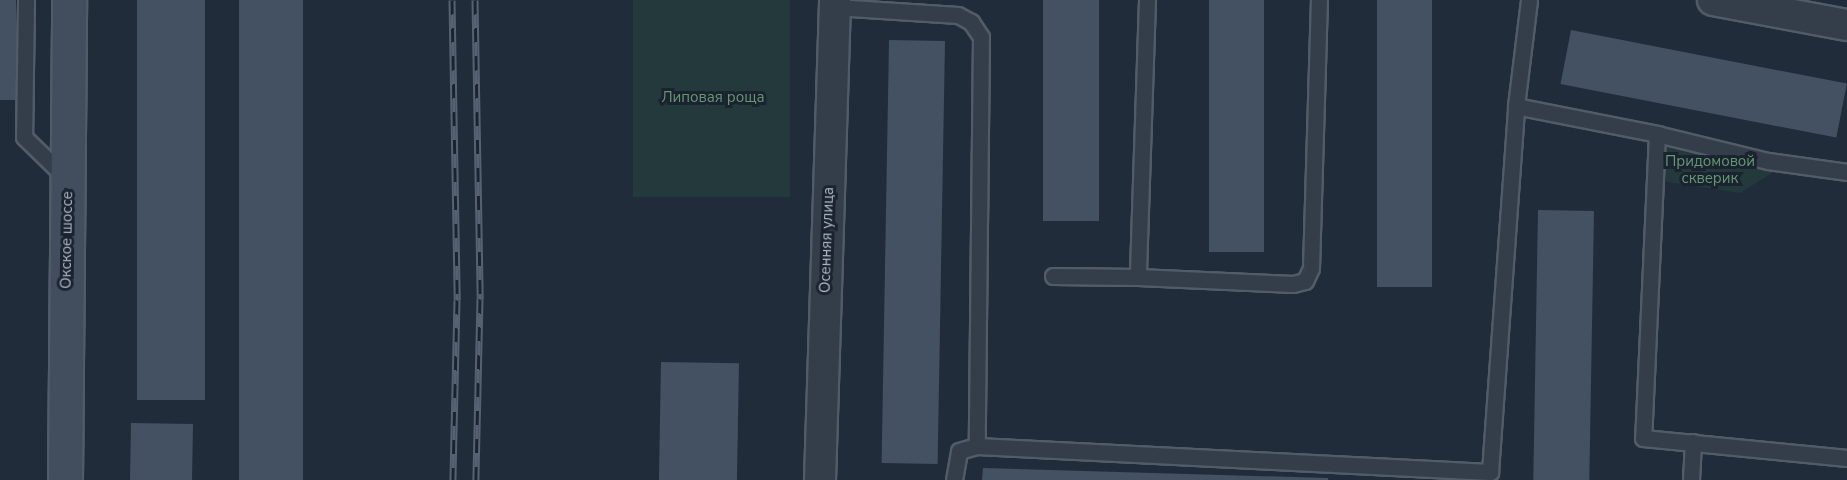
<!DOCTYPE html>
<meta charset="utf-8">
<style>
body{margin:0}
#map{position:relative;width:1847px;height:480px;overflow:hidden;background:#212c3a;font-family:"Nunito Sans",sans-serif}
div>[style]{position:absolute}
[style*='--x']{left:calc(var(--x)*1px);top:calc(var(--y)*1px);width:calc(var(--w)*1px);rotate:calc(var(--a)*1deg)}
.green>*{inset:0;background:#23393b;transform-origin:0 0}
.building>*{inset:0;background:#445162;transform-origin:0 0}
.roads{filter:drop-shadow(2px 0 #525b68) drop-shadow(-2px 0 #525b68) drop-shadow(0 2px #525b68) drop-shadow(0 -2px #525b68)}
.service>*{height:15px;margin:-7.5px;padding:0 7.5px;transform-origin:7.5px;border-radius:7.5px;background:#343e4b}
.minor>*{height:30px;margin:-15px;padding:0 15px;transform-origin:15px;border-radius:15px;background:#343e4b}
.secondary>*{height:33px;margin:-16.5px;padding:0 16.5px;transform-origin:16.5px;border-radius:16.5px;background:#424d5e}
.rail>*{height:7px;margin-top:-3.5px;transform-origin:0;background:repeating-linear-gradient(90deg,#1a232f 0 14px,#566272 0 28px);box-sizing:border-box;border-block:2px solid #566272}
span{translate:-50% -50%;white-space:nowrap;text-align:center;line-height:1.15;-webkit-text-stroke:6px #1a232f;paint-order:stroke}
.park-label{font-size:15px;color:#659871}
.street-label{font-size:15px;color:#afb8c7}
</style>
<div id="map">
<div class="green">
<div style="left:633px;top:0;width:157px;height:197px"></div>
<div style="clip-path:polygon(1668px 145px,1788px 163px,1740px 193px,1662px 181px)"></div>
</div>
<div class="building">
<div style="left:0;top:0;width:16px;height:100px"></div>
<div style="left:137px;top:0;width:68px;height:400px"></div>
<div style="left:239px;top:0;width:64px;height:480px"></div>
<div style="left:1043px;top:0;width:56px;height:221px"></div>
<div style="left:1209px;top:0;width:55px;height:252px"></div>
<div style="left:1377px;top:0;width:55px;height:287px"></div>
<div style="left:1571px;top:30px;width:281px;height:55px;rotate:11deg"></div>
<div style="left:889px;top:40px;width:56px;height:423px;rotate:1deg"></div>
<div style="left:1538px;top:210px;width:56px;height:270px;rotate:1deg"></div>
<div style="left:661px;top:362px;width:78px;height:118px;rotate:1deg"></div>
<div style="left:131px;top:423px;width:62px;height:57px;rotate:1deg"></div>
<div style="clip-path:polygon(983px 468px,1328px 478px,1328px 480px,982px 480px)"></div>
</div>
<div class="roads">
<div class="service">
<div style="--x:26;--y:0;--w:137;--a:90.8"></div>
<div style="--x:24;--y:137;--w:59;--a:44.3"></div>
<div style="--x:1147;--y:0;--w:277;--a:91.9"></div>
<div style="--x:1138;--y:277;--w:155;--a:2.6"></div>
<div style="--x:1293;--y:284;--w:12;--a:-14"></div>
<div style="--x:1305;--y:281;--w:14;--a:-65"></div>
<div style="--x:1311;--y:268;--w:268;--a:-88.3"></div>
<div style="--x:835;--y:7;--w:123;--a:3.7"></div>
<div style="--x:958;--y:15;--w:15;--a:28"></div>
<div style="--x:971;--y:22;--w:18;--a:56"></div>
<div style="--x:981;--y:37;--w:409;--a:90.6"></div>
<div style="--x:1516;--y:106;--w:144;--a:11.2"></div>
<div style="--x:1657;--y:134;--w:304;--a:92.6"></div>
<div style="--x:1643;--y:438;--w:205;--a:5.6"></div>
<div style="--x:1657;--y:134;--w:114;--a:13.7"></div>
<div style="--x:1768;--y:161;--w:80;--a:7.9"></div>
<div style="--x:1053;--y:276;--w:85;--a:0.7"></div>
<div style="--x:954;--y:480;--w:29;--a:-80"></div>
<div style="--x:959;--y:451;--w:19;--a:-16"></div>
<div style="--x:977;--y:446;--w:514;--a:2.9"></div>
<div style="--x:1490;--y:472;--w:367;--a:-85.9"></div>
<div style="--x:1516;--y:106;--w:107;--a:-83"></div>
<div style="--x:1691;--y:480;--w:38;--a:-87"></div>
</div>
<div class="minor">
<div style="--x:1713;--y:0;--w:136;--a:10.6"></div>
<div style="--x:820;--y:480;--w:480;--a:-88.2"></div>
</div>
<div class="secondary">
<div style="--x:65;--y:480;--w:480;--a:-89.5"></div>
</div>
</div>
<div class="rail">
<div style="--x:452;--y:0;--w:300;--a:89"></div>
<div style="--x:457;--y:300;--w:180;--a:91.3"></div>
<div style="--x:475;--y:0;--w:299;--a:89"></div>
<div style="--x:480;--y:299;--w:181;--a:91.3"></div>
</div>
<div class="park-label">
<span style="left:713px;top:98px">Липовая роща</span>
<span style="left:1710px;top:170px">Придомовой<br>скверик</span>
</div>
<div class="street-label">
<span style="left:67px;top:240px;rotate:-89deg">Окское шоссе</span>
<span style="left:827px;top:240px;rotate:-88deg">Осенняя улица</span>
</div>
</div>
